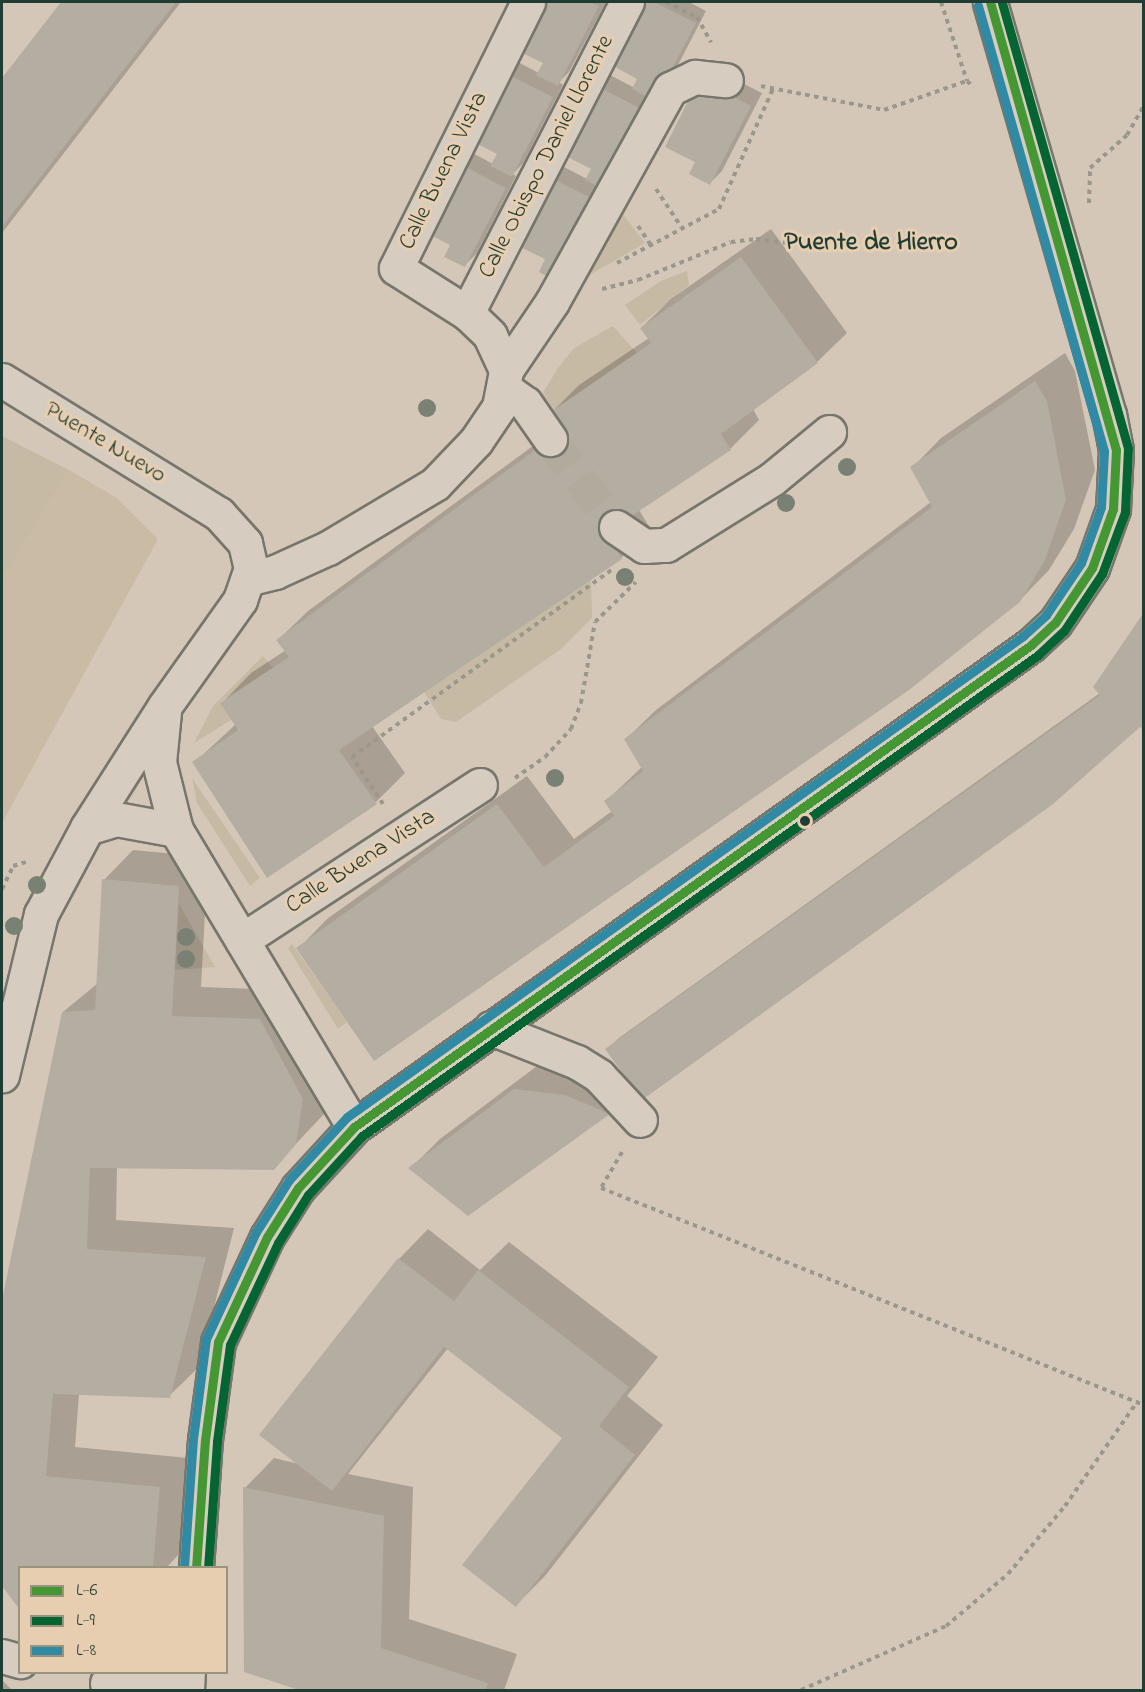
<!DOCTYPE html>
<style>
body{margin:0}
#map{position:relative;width:1145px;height:1692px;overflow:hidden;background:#d4c7b7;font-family:"Indie Flower",sans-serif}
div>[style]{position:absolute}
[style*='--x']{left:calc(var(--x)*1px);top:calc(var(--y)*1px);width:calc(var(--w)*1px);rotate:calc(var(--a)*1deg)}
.built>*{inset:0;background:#cabba5}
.green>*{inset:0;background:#c7baa4}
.shadow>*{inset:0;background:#0003}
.building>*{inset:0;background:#b4ada2}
.street-tunnel>*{height:33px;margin-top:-16.5px;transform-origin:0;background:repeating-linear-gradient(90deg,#b0ab9d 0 33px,transparent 0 49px)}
.path>*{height:4px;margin-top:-2px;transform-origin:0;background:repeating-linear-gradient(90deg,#9a978d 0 4.5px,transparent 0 9px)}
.roads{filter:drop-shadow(2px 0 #76766d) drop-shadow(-2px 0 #76766d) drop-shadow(0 2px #76766d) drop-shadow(0 -2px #76766d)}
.street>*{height:33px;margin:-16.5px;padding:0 16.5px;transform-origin:16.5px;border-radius:16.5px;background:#d6ccc0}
.secondary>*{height:33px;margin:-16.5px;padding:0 16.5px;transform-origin:16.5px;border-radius:16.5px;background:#d6ccc0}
.bus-1>*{height:9px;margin:-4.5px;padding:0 4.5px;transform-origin:4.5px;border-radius:4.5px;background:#459733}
.bus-2>*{height:9px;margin:-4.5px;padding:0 4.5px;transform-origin:4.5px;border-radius:4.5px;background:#046532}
.bus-3>*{height:9px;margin:-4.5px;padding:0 4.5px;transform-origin:4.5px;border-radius:4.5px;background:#308aa4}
.trees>*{width:18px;height:18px;margin:-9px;border-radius:50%;background:#798174}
.dots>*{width:16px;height:16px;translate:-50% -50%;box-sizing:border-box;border:3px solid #e8ceb0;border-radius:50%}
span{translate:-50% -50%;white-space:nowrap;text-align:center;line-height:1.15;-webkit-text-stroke:6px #e8ceb0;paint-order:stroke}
.street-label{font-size:24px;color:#1f3d34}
.neighbourhood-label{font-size:26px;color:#1f3d34;font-weight:700}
.frame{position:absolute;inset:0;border:3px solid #1f3d34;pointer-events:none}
.legend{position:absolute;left:18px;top:1566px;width:210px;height:108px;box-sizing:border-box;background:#e8ceb0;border:2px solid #98947e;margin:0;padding:8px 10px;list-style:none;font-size:18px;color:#1f3d34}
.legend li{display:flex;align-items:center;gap:12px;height:30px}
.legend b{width:30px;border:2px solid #98947e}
</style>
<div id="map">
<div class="built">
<div style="clip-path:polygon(69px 470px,117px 498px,158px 539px,2px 823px,2px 580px)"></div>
</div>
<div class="green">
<div style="clip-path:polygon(620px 210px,645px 243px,555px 295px)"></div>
<div style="clip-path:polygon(687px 271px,689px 285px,640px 325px,625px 305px,661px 281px)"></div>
<div style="clip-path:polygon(613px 326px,637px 353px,548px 414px,541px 396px,558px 368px,574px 348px)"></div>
<div style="clip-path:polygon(2px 436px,69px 470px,2px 580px)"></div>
<div style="clip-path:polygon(591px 578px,592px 618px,561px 649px,456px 722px,441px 719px,424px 692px)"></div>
<div style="clip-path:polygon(263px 656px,273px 668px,220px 702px,231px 720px,194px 743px,213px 706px)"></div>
<div style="clip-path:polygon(192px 778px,260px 878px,250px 886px,197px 803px)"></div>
<div style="clip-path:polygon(179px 904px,215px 967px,175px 970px)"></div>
<div style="clip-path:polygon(292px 944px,347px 1022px,338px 1029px,288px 948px)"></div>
</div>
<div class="shadow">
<div style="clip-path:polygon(63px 2px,181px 2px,2px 233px,2px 80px)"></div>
<div style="clip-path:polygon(537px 2px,606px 2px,569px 72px,559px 82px,563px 85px,523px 163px,513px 174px,516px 176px,477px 253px,465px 265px,452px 244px,467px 150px,493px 164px,499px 153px,468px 138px,514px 60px,539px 73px,545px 63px)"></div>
<div style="clip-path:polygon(639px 2px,689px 2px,706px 11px,572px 269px,547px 259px,550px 178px,562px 166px,587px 179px,593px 168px,562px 153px,608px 74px,635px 88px,640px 78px)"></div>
<div style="clip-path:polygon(712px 68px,762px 93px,722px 171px,710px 183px)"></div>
<div style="clip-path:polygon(771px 229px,847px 333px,817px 362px,753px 409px,759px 420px,730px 449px,639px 510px,650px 528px,621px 558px,372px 726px,405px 773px,376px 802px,194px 763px,236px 724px,222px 703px,251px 673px,286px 650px,278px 640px,308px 611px,556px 429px,547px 417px,579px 385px,649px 338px,641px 328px,671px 299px)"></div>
<div style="clip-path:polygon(1065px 353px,1075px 371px,1095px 470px,1074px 529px,1049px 570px,1019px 601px,374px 1059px,298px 949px,327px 919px,527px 776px,574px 839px,612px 811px,606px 801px,642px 767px,626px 739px,656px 710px,931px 502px,912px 468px,941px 438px)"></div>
<div style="clip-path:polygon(1100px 693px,1140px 725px,634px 1087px,609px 1113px,469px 1214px,411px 1168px,440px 1139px,545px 1060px,595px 1066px,630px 1081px,607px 1049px,619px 1038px)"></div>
<div style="clip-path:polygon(133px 850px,208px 857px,201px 987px,289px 990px,332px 1069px,325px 1113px,273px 1168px,117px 1167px,116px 1220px,234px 1228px,199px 1367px,169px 1396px,79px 1394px,75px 1447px,188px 1458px,180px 1553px,166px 1568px,20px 1568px,20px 1607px,2px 1583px,2px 1308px,63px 1012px,98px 983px,104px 880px)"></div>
<div style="clip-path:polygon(428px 1229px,480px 1270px,509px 1242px,658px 1357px,627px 1396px,663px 1425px,545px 1576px,516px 1605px,564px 1438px,448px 1348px,348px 1474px,413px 1487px,409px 1619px,517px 1654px,504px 1690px,303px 1690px,246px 1671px,245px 1488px,274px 1458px,299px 1464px,261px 1434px,399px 1259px)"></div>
<div style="clip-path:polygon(2px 1680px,12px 1690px,2px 1690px)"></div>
</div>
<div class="building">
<div style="clip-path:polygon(61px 2px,176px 2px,2px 227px,2px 78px)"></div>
<div style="clip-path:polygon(535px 2px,589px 2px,599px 6px,558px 86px,536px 75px,543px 63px,512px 48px)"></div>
<div style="clip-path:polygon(637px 2px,654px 2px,696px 23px,655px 101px,632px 89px,637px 79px,606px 62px)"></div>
<div style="clip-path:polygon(501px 71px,553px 97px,512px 177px,490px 166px,497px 154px,466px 138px)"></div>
<div style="clip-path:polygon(699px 79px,751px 106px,710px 185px,689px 174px,695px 162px,665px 147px)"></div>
<div style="clip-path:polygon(595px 85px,647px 112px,606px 191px,585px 180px,591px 169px,560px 153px)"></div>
<div style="clip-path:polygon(454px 161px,506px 188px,465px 267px,444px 257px,450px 245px,419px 229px)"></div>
<div style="clip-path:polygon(549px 177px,601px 203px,560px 283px,539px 272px,545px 259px,514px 244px)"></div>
<div style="clip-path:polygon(741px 257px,818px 363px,721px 434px,731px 450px,606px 533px,622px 559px,339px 750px,377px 804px,267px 878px,192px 762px,238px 730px,220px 703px,289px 657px,276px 640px,550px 439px,548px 414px,651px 343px,640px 328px)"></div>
<div style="clip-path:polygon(1035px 381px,1047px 401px,1066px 500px,1045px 560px,1020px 602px,909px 690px,374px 1061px,296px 948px,497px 804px,544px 867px,614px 816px,604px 801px,643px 771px,624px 739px,932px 507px,910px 467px)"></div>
<div style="clip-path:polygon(1144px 612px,1144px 729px,1140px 727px,1053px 804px,642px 1100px,605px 1049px,1100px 695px,1093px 687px)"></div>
<div style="clip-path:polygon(102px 879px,179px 886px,172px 1016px,260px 1019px,303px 1099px,296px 1144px,274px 1170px,90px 1168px,87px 1249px,206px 1257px,170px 1398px,53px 1394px,46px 1476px,160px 1487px,153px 1568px,20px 1568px,20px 1610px,2px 1586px,2px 1300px,62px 1012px,95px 1010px)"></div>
<div style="clip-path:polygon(514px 1089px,565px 1095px,610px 1114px,468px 1216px,408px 1168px)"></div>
<div style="clip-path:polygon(398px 1258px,454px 1301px,478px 1270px,629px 1387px,599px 1426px,635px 1455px,516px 1607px,462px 1565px,562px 1438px,444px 1347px,332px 1491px,259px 1435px)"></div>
<div style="clip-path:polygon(243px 1487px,384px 1516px,381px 1648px,488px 1683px,486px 1690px,299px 1690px,244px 1672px)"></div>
</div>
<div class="street-tunnel">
<div style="--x:550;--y:439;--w:110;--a:53.1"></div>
</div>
<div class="path">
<div style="--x:666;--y:2;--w:34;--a:26"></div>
<div style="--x:697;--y:17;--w:29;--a:61"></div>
<div style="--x:941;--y:2;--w:83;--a:71.8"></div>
<div style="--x:967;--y:81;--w:9;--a:41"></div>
<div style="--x:761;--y:86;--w:125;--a:11"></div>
<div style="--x:884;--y:110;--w:90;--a:-19.4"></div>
<div style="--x:656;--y:189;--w:47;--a:56.3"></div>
<div style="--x:1089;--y:203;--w:35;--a:-88"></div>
<div style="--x:1090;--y:168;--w:50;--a:-41.7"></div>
<div style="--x:1127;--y:135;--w:34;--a:-60"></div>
<div style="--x:638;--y:226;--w:23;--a:56"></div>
<div style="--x:617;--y:263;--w:115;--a:-27.9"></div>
<div style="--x:719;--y:209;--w:132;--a:-65.8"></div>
<div style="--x:602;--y:289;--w:37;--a:-14"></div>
<div style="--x:638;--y:280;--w:100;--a:-22.2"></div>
<div style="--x:731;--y:242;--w:25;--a:-7"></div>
<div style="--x:756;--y:239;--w:46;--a:7.4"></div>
<div style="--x:515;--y:778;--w:37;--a:-35"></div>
<div style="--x:545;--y:757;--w:38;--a:-47"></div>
<div style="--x:571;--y:729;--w:28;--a:-69"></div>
<div style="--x:581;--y:703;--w:82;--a:-80.2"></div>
<div style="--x:595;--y:622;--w:57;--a:-44.3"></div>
<div style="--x:383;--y:804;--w:56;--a:-123.4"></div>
<div style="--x:352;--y:757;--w:323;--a:-35.8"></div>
<div style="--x:2;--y:889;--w:25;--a:-64"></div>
<div style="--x:13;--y:866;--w:14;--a:-17"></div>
<div style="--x:622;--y:1152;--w:42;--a:120.3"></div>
<div style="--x:601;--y:1188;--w:585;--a:21.78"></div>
<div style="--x:801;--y:1690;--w:158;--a:-23.8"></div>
<div style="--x:946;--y:1626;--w:81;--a:-40"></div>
<div style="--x:1008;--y:1574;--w:89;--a:-50"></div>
<div style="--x:1065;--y:1506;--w:126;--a:-55.3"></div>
</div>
<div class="roads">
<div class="street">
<div style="--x:467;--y:313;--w:350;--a:-62.8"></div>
<div style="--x:506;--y:370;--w:82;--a:-55.9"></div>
<div style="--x:552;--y:302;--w:244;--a:-61"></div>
<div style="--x:670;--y:89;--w:28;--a:-26"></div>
<div style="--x:695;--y:77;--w:31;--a:6"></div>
<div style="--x:2;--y:380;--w:255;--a:31.7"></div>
<div style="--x:219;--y:514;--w:39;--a:48"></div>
<div style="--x:245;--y:543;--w:26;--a:77"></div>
<div style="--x:251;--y:568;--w:34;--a:109"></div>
<div style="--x:240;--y:600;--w:131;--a:125.4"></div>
<div style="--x:164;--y:707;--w:143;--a:122.5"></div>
<div style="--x:87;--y:828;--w:98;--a:118.1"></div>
<div style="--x:41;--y:914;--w:166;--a:103.6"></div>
<div style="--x:504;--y:388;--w:26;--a:36"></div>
<div style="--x:525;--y:403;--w:44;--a:55.2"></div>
<div style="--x:616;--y:527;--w:34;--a:34"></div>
<div style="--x:644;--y:546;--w:22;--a:-3"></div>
<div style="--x:666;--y:545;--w:125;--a:-31.9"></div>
<div style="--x:772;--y:479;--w:74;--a:-39.5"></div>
<div style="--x:251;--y:578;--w:25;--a:-14"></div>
<div style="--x:275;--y:572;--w:58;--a:-24.4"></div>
<div style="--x:328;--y:548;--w:125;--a:-30.9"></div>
<div style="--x:435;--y:484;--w:59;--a:-46.4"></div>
<div style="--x:476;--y:441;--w:41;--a:-55.9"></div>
<div style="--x:499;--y:407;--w:38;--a:-79"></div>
<div style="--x:506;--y:370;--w:38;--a:-115"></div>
<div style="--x:490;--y:335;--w:32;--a:-136"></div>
<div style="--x:467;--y:313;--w:84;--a:-147.6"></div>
<div style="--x:396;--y:268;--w:297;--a:-63.6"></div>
<div style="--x:164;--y:712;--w:50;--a:95.7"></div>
<div style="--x:159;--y:762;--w:70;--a:76"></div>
<div style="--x:176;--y:830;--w:346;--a:59.1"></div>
<div style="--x:87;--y:828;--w:30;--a:-17"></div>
<div style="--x:116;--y:819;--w:61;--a:10.4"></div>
<div style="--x:242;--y:940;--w:284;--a:-33.1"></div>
<div style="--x:491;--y:1028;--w:92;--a:21.6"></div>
<div style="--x:577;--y:1062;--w:26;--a:32"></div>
<div style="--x:599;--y:1076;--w:60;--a:47"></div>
<div style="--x:2;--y:1656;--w:19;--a:16"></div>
<div style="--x:107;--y:1683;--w:66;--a:6.1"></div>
</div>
<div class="secondary">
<div style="--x:196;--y:1568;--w:128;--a:-86"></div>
<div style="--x:205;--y:1440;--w:99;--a:-82.4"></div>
<div style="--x:218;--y:1342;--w:116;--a:-65"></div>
<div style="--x:267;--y:1237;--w:58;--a:-57.7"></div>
<div style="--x:298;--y:1188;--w:83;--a:-47.4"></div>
<div style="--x:354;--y:1127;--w:831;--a:-35.45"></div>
<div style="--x:1031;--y:645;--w:33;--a:-43"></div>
<div style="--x:1055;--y:623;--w:66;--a:-56.1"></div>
<div style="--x:1092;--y:568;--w:63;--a:-70.4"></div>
<div style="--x:1113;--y:509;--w:59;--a:-87.1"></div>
<div style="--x:1116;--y:450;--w:36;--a:-101"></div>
<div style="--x:1109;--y:415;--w:430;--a:-106.1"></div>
<div style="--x:187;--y:1690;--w:18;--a:-87"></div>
</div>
</div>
<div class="bus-1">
<div style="--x:196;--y:1568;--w:128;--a:-86"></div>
<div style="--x:205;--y:1440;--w:99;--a:-82.4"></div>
<div style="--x:218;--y:1342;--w:116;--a:-65"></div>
<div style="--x:267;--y:1237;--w:58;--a:-57.7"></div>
<div style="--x:298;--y:1188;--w:83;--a:-47.4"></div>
<div style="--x:354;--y:1127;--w:831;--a:-35.45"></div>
<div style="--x:1031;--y:645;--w:33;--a:-43"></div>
<div style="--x:1055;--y:623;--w:66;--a:-56.1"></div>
<div style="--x:1092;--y:568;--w:63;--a:-70.4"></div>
<div style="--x:1113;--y:509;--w:59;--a:-87.1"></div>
<div style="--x:1116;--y:450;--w:465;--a:-105.7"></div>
</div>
<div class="bus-2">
<div style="--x:208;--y:1568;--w:127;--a:-85.9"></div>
<div style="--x:217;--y:1441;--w:97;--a:-82.3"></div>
<div style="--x:230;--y:1345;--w:113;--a:-64.8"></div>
<div style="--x:278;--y:1243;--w:57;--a:-58"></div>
<div style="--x:308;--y:1195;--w:80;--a:-47.5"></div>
<div style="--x:362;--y:1136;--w:830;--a:-35.43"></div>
<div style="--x:1038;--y:655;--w:35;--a:-43"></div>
<div style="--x:1064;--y:631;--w:69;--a:-56.3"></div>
<div style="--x:1102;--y:574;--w:66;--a:-69.6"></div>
<div style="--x:1125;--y:512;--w:64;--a:-87.3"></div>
<div style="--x:1128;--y:448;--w:463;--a:-105.8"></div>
</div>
<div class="bus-3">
<div style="--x:184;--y:1567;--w:128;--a:-86"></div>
<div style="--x:193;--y:1439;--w:101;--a:-82.6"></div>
<div style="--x:206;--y:1339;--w:118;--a:-65"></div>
<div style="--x:256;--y:1232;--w:62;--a:-57.6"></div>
<div style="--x:289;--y:1180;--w:86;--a:-47.4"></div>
<div style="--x:347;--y:1117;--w:830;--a:-35.43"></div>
<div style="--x:1023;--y:636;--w:31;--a:-42"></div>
<div style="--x:1046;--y:615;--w:63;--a:-56.1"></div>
<div style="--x:1081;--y:563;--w:59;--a:-70.3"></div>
<div style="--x:1101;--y:507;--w:56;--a:-86.9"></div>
<div style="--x:1104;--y:451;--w:463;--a:-105.8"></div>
</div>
<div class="trees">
<div style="left:427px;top:408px"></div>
<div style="left:847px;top:467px"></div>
<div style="left:786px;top:503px"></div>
<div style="left:625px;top:577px"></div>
<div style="left:555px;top:778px"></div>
<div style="left:37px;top:885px"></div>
<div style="left:14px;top:926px"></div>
<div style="left:186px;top:937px"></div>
<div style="left:186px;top:959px"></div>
</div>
<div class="dots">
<div style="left:805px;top:821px;background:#1f3d34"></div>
</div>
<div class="street-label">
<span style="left:547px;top:157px;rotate:-63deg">Calle Obispo Daniel Llorente</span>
<span style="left:444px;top:171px;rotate:-64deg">Calle Buena Vista</span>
<span style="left:105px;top:443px;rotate:31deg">Puente Nuevo</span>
<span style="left:361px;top:862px;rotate:-33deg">Calle Buena Vista</span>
</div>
<div class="neighbourhood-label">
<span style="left:871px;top:244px">Puente de Hierro</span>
</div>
<div class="frame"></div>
<ul class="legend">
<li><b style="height:8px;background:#459733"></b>L-6</li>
<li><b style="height:8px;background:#046532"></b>L-9</li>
<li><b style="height:8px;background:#308aa4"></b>L-8</li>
</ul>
</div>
